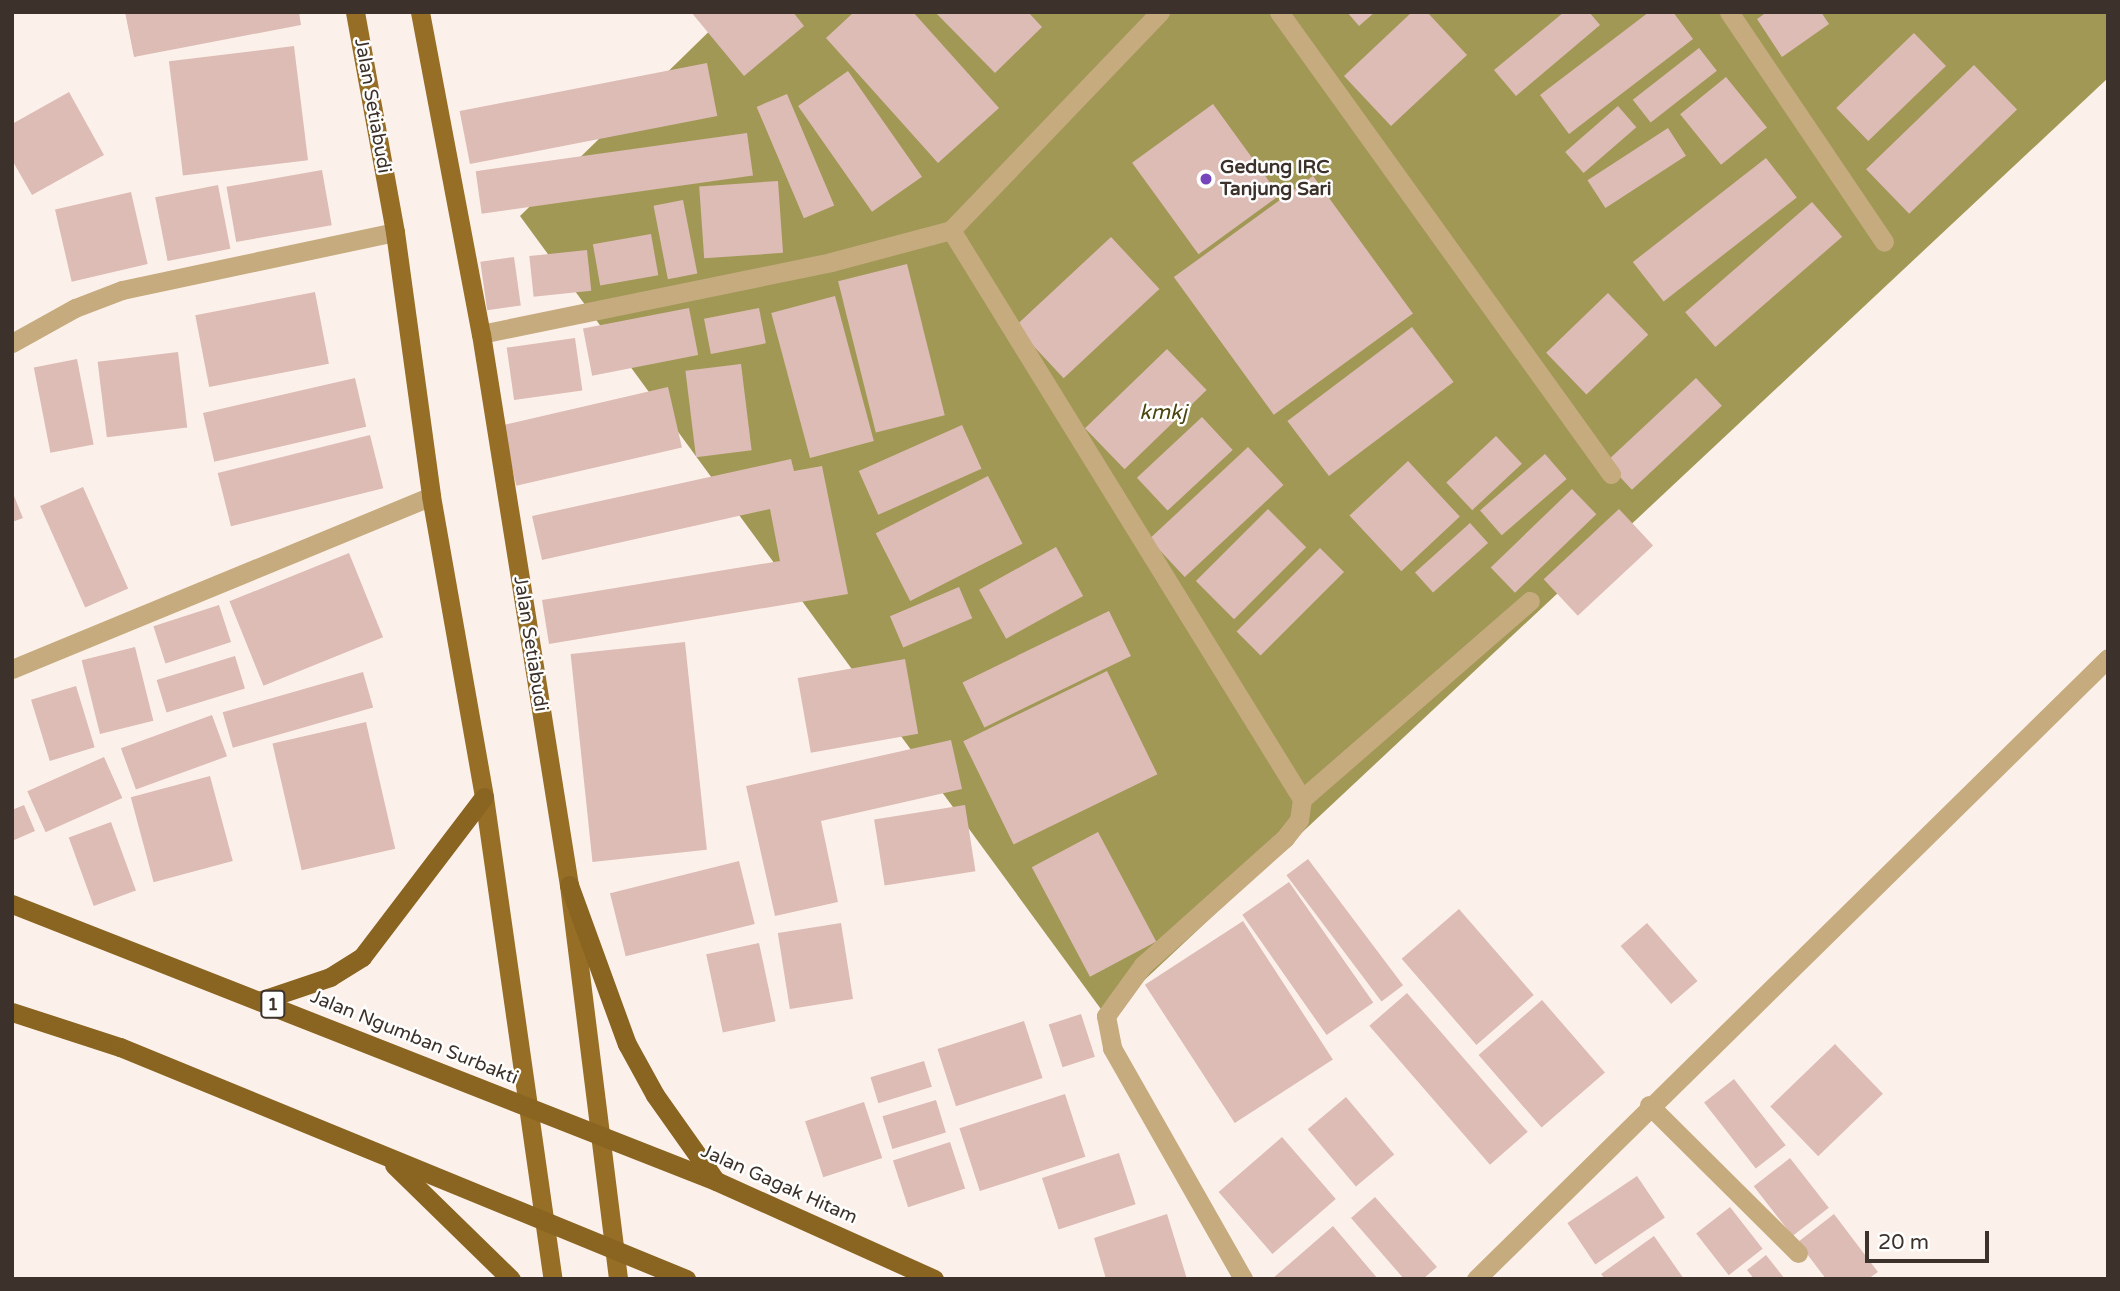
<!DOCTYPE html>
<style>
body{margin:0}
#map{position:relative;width:2120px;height:1291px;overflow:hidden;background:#fcf1ea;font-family:"Varela Round",sans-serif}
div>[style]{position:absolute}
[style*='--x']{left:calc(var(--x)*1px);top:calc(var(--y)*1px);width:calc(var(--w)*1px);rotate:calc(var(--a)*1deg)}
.water>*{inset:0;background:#a19856}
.building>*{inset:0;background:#ddbcb6;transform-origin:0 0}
.service>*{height:19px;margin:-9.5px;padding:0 9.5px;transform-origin:9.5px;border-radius:9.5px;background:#c6ab7f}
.minor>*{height:19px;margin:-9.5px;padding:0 9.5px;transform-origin:9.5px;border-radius:9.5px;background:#c6ab7f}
.primary>*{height:19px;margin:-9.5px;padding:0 9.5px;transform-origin:9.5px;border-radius:9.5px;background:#966e25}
.trunk>*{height:19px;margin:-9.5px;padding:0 9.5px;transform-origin:9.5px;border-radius:9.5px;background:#8a6421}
.dots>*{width:19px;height:19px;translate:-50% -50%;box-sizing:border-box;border:4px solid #fff;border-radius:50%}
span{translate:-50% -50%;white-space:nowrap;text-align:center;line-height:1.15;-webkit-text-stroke:5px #fff;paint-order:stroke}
.shield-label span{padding:2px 5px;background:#fff;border:2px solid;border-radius:5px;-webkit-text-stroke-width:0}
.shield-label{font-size:18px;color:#3c322b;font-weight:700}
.street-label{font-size:19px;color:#3c322b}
.poi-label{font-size:19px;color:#3c322b;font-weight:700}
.left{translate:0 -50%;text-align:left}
.water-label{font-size:21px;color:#4c4510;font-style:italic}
.frame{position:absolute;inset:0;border:14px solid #3c322b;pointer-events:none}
.scale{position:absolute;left:1865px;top:1231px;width:124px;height:32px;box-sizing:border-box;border:4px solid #3c322b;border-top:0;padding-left:9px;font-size:21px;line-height:24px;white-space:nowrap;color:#3c322b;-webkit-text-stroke:5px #fff;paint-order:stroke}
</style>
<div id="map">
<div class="water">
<div style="clip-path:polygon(729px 12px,2108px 12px,2108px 78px,1106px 1016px,520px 216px)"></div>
</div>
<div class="building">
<div style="clip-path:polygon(125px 12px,299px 12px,301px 25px,134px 57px)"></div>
<div style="clip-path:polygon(691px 12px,793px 12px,804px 26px,744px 76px)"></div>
<div style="clip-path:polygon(854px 12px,913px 12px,999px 108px,938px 163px,826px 38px)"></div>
<div style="clip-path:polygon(935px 12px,1028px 12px,1042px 27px,995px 73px)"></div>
<div style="clip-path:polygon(1347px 12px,1375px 12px,1359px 26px)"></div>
<div style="clip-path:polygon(1412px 12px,1427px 12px,1467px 55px,1391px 126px,1344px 76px)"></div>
<div style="clip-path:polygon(1564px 12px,1589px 12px,1600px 25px,1516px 96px,1494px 70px)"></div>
<div style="clip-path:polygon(1649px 12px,1673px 12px,1693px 39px,1569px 134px,1540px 95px)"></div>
<div style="clip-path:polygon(1767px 12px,1821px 12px,1829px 24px,1782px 57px,1757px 19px)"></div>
<div style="left:1914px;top:33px;width:46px;height:108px;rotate:46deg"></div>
<div style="left:294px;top:46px;width:115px;height:126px;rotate:83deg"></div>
<div style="left:1699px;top:48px;width:29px;height:84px;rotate:52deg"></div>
<div style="left:707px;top:63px;width:54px;height:252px;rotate:79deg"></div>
<div style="left:1974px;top:65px;width:62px;height:150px;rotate:46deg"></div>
<div style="left:848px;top:71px;width:129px;height:61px;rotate:55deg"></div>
<div style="left:1726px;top:77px;width:65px;height:59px;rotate:51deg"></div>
<div style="clip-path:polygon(69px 92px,104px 155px,32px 195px,12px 160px,12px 124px)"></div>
<div style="left:787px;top:94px;width:121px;height:33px;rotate:67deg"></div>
<div style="left:1213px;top:104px;width:113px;height:100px;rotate:54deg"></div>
<div style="left:1618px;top:106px;width:28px;height:70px;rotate:49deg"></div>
<div style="left:1668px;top:128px;width:33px;height:96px;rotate:57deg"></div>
<div style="left:747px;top:133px;width:43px;height:274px;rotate:82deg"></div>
<div style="left:1766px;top:158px;width:50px;height:169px;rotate:52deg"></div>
<div style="left:322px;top:170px;width:56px;height:97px;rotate:80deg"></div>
<div style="left:1313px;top:176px;width:170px;height:172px;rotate:54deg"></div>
<div style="left:778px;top:181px;width:72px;height:79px;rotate:86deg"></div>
<div style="left:218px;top:185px;width:65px;height:64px;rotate:79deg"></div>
<div style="left:131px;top:192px;width:74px;height:78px;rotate:77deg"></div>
<div style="left:683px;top:200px;width:75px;height:30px;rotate:79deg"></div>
<div style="left:1812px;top:202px;width:46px;height:168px;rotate:49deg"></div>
<div style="left:651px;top:234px;width:42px;height:59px;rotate:80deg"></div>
<div style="left:1111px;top:237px;width:71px;height:131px;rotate:47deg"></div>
<div style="left:587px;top:250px;width:41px;height:58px;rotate:84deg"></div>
<div style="left:514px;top:257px;width:49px;height:34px;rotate:82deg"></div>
<div style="left:907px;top:264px;width:156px;height:71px;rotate:76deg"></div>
<div style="left:315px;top:292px;width:73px;height:122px;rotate:79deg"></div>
<div style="left:1608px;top:293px;width:58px;height:86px;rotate:46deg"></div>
<div style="left:835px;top:296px;width:150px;height:66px;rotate:75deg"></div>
<div style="left:689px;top:308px;width:48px;height:108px;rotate:79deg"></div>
<div style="left:759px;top:308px;width:36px;height:56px;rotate:79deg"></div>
<div style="left:1412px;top:327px;width:69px;height:156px;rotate:53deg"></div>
<div style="left:575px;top:338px;width:53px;height:69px;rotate:82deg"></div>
<div style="left:1167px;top:349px;width:57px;height:114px;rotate:46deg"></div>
<div style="left:178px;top:352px;width:76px;height:81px;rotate:83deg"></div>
<div style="left:77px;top:359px;width:87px;height:44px;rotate:79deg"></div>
<div style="left:741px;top:364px;width:87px;height:56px;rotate:83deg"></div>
<div style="left:355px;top:378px;width:50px;height:156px;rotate:77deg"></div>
<div style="left:1696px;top:378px;width:38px;height:123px;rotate:47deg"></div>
<div style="left:668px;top:387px;width:62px;height:170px;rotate:77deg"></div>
<div style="left:1202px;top:417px;width:45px;height:89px;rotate:47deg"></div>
<div style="left:962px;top:425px;width:48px;height:113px;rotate:66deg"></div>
<div style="left:370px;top:435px;width:55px;height:157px;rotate:76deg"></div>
<div style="left:1496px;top:436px;width:38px;height:68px;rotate:47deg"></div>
<div style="left:1248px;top:447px;width:52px;height:135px;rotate:47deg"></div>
<div style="left:1545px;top:454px;width:33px;height:86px;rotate:49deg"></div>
<div style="clip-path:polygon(791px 459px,794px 471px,822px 466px,848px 594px,549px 644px,542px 600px,780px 561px,770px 509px,542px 560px,532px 516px)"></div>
<div style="left:1408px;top:461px;width:76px;height:80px;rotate:47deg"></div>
<div style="left:988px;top:476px;width:76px;height:126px;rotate:63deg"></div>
<div style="left:83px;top:487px;width:111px;height:47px;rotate:66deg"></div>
<div style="left:1572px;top:489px;width:35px;height:113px;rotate:46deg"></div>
<div style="clip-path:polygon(12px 491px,23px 518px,12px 522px)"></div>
<div style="left:1268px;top:509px;width:54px;height:102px;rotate:45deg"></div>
<div style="left:1619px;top:509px;width:50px;height:103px;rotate:47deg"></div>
<div style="left:1470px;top:523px;width:27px;height:74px;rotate:48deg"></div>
<div style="left:1056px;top:547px;width:56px;height:88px;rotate:61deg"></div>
<div style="left:1320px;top:548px;width:34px;height:118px;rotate:45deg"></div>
<div style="left:349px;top:553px;width:91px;height:129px;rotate:68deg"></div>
<div style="left:959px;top:587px;width:34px;height:75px;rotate:67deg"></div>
<div style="left:219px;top:605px;width:39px;height:69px;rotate:72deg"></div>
<div style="left:1109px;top:611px;width:50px;height:163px;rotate:64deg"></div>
<div style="left:685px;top:642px;width:209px;height:115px;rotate:84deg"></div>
<div style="left:135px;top:647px;width:76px;height:55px;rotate:76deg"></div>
<div style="left:235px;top:656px;width:34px;height:82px;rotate:73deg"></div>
<div style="left:905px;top:659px;width:76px;height:109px;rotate:80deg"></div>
<div style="left:1107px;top:671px;width:115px;height:160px;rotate:64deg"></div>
<div style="left:363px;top:672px;width:37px;height:146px;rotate:74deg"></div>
<div style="left:76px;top:686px;width:64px;height:47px;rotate:73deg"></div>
<div style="left:212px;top:715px;width:44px;height:97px;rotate:70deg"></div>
<div style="left:366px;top:722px;width:130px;height:96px;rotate:77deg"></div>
<div style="clip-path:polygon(951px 740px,962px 789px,821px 821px,838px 902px,775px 916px,746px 786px)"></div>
<div style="left:104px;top:757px;width:45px;height:84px;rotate:66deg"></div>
<div style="left:210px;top:776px;width:88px;height:82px;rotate:75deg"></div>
<div style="clip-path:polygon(24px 805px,35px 831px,12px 841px,12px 810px)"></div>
<div style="left:965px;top:805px;width:67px;height:92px;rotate:81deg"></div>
<div style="left:111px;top:822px;width:73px;height:45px;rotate:70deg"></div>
<div style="left:1098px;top:832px;width:124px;height:75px;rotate:62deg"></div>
<div style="left:1308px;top:859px;width:158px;height:27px;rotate:53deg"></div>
<div style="left:739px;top:861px;width:65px;height:133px;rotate:76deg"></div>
<div style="left:1289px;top:882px;width:147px;height:57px;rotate:55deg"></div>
<div style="left:1459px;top:909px;width:114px;height:76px;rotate:49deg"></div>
<div style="left:1243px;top:921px;width:165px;height:117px;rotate:57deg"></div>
<div style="left:841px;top:923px;width:77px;height:64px;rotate:81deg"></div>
<div style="left:1647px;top:923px;width:77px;height:35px;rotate:49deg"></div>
<div style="left:759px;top:943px;width:80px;height:54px;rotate:78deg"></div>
<div style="left:1407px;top:993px;width:184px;height:50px;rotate:49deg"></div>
<div style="left:1542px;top:1000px;width:96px;height:84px;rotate:49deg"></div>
<div style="left:1081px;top:1014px;width:45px;height:34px;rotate:72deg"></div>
<div style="left:1024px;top:1021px;width:60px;height:91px;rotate:72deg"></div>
<div style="left:1835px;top:1044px;width:69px;height:90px;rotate:46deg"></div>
<div style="left:924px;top:1061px;width:27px;height:56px;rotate:73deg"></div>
<div style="left:1734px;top:1079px;width:84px;height:38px;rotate:52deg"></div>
<div style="left:1065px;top:1094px;width:66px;height:111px;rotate:72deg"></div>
<div style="left:1346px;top:1097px;width:75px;height:50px;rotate:50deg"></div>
<div style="left:936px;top:1100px;width:34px;height:56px;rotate:73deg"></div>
<div style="left:864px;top:1102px;width:59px;height:62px;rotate:72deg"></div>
<div style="left:1282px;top:1137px;width:82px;height:84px;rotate:49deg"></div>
<div style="left:950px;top:1142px;width:49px;height:60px;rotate:72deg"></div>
<div style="left:1119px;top:1153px;width:54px;height:81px;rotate:72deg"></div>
<div style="left:1790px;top:1158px;width:63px;height:46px;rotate:52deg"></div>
<div style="left:1637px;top:1176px;width:50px;height:84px;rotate:56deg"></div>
<div style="clip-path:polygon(1375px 1197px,1437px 1267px,1423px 1279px,1404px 1279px,1351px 1218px)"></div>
<div style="left:1730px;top:1207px;width:53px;height:43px;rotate:52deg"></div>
<div style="clip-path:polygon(1167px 1214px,1187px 1279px,1106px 1279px,1094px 1238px)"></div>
<div style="clip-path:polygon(1834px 1214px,1878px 1272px,1868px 1279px,1826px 1279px,1798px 1242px)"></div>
<div style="clip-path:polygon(1333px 1226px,1378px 1279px,1272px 1279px)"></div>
<div style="clip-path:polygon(1654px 1236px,1684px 1279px,1605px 1279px,1601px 1274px)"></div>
<div style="clip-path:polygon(1766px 1255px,1785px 1279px,1754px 1279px,1747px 1270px)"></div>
</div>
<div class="service">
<div style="--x:1302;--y:799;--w:302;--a:-41"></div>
<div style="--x:1649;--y:1105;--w:210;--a:44.8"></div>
</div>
<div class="minor">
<div style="--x:1279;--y:12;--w:569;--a:54.3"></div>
<div style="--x:1729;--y:12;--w:277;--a:56"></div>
<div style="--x:951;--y:230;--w:669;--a:58.33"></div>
<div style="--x:1302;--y:799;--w:21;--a:98"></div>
<div style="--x:1299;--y:820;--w:23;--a:128"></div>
<div style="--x:1285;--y:838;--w:191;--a:138.2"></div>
<div style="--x:1143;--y:965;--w:63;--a:126"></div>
<div style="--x:1106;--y:1016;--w:33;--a:79"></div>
<div style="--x:1112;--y:1048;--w:266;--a:60.4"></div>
<div style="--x:481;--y:334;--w:357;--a:-11.6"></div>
<div style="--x:831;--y:262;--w:124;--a:-14.9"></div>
<div style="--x:951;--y:230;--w:302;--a:-46.2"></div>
<div style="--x:12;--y:343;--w:72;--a:-29.1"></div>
<div style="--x:75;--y:308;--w:50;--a:-21"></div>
<div style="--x:122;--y:290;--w:279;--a:-12"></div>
<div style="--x:12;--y:669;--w:453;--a:-22.4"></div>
<div style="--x:1476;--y:1279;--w:886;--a:-44.5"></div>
</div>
<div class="primary">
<div style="--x:355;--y:12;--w:224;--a:79.7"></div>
<div style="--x:395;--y:232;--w:266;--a:82.2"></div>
<div style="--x:431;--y:496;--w:306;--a:80"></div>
<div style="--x:484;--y:797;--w:487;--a:81.9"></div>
<div style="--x:420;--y:12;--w:328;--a:79.3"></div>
<div style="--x:481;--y:334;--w:558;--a:80.93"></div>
<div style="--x:569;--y:885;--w:397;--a:82.9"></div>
</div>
<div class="trunk">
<div style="--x:569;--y:885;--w:169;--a:70"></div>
<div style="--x:627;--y:1044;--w:58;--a:61.2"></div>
<div style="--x:655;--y:1095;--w:105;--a:54.7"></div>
<div style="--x:12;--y:904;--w:757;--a:21.48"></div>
<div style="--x:716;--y:1181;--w:239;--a:24.2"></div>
<div style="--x:262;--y:1000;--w:72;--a:-18.7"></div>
<div style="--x:330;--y:977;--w:38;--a:-32"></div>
<div style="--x:362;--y:957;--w:201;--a:-52.7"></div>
<div style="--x:12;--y:1012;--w:114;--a:18"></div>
<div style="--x:120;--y:1047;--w:612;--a:22.29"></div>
<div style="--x:394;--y:1165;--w:163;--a:44.3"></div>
</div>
<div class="dots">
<div style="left:1206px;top:179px;background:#7644bb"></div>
</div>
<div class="shield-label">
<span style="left:273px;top:1004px">1</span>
</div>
<div class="street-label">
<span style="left:372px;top:106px;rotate:80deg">Jalan Setiabudi</span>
<span style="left:530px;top:644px;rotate:81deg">Jalan Setiabudi</span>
<span style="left:414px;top:1038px;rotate:22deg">Jalan Ngumban Surbakti</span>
<span style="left:779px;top:1185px;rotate:24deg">Jalan Gagak Hitam</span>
</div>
<div class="poi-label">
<span class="left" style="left:1220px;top:179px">Gedung IRC<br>Tanjung Sari</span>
</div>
<div class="water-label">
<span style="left:1163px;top:413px">kmkj</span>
</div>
<div class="frame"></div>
<div class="scale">20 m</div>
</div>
